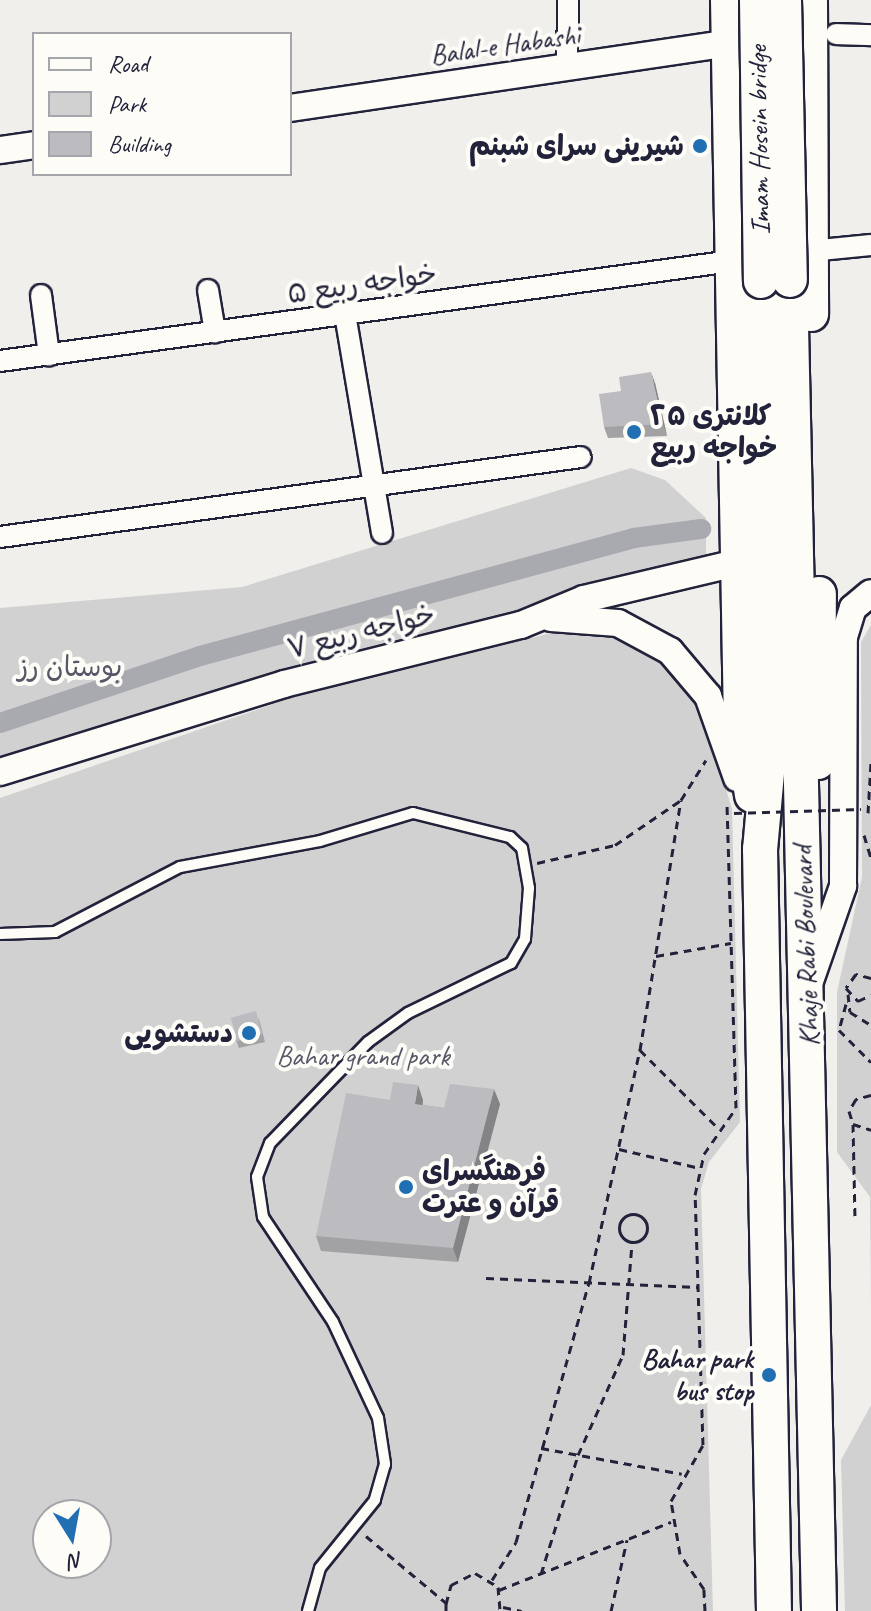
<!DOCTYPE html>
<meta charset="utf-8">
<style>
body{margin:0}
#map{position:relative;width:871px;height:1611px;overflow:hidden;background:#f0efec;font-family:Caveat,"Playpen Sans Arabic",sans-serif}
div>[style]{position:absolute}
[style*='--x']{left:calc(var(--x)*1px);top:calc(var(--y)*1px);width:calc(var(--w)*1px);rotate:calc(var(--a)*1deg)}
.green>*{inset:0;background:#d2d1d1}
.canal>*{height:20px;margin:-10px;padding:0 10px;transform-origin:10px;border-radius:10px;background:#a9a9b0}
.path>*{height:3px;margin-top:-1.5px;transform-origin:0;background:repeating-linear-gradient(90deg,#22223b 0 8px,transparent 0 14px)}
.path>.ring{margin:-1.5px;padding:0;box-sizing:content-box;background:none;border:3px solid #22223b;border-radius:50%}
.roads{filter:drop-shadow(2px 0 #22223b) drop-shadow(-2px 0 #22223b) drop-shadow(0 2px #22223b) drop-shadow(0 -2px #22223b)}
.service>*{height:10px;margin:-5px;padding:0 5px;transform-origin:5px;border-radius:5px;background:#fdfcf7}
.minor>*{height:20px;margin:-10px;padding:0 10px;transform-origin:10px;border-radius:10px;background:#fdfcf7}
.tertiary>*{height:26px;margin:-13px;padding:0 13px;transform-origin:13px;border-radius:13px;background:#fdfcf7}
.primary>*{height:34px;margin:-17px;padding:0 17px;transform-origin:17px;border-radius:17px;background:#fdfcf7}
.path-bridge>*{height:3px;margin-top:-1.5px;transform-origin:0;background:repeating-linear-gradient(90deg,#22223b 0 8px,transparent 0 14px)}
.bridges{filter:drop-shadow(2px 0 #22223b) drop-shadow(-2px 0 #22223b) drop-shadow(0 2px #22223b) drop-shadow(0 -2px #22223b)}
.primary-bridge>*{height:34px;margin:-17px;padding:0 17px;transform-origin:17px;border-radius:17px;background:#fdfcf7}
.wall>*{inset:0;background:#a2a2a5}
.shaded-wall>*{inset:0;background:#848486}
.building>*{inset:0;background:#bcbcc0;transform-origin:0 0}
.dots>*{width:22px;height:22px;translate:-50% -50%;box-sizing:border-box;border:4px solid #fdfcf7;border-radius:50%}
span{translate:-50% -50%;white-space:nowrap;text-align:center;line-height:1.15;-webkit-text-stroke:8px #fdfcf7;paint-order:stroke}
.street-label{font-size:28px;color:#22223b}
.poi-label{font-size:28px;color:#22223b;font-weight:700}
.right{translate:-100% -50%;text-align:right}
.left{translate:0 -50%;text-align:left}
.park-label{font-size:28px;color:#575768}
.legend{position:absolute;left:32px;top:32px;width:260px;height:144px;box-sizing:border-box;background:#fdfcf7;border:2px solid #a5a5ac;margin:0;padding:10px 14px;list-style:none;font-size:24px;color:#22223b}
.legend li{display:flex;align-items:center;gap:16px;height:40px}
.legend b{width:40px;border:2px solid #a5a5ac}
.north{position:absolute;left:32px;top:1499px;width:80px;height:80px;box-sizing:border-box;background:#fdfcf7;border:2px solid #a5a5ac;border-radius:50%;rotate:169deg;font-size:22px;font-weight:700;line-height:32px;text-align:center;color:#22223b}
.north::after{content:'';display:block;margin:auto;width:28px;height:36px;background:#1f6fb2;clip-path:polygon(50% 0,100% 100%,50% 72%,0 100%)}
</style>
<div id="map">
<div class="green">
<div style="clip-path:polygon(631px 468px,665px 480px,706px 518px,706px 557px,697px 576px,315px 667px,0 758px,0 608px,242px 587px)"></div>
<div style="clip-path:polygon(871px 625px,871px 1306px,870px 1197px,837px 1152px,837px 992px,862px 877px,861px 642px)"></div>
<div style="clip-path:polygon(evenodd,567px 629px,623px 633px,667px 655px,701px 705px,732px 809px,740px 1122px,709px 1162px,701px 1189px,713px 1611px,0 1611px,0 798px,294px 697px,567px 629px,48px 1515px,96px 1515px,96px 1563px,48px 1563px,48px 1515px)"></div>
<div style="clip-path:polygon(871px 1405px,871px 1611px,845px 1611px,841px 1460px)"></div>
</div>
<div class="canal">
<div style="--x:0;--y:723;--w:211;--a:-18.5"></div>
<div style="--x:200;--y:656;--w:450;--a:-15.2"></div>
<div style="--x:634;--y:538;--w:68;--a:-7.7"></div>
</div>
<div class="path">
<div style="--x:868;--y:813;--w:51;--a:-86.6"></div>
<div style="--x:864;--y:835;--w:24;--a:73"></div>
<div style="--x:537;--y:863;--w:80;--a:-13"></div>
<div style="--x:615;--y:845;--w:80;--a:-34.3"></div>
<div style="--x:681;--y:800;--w:47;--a:-58"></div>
<div style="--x:656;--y:956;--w:76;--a:-9.8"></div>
<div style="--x:871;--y:978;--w:16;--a:-165"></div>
<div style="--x:856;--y:974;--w:17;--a:126"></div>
<div style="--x:846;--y:988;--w:18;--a:47"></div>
<div style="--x:858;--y:1001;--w:14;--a:-25"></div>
<div style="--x:848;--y:994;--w:18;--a:84"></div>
<div style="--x:850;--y:1012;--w:25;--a:32"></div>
<div style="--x:846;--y:1004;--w:27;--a:105"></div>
<div style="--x:839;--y:1030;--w:45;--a:45"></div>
<div style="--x:640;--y:1050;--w:110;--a:45"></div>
<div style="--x:871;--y:1095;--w:16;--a:165"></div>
<div style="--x:856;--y:1099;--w:14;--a:120"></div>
<div style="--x:849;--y:1111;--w:14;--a:73"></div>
<div style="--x:853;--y:1124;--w:19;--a:18"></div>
<div style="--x:853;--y:1124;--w:92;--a:88.8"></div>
<div style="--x:619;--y:1149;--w:83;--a:13.2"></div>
<div class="ring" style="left:619px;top:1214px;width:25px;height:25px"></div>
<div style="--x:486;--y:1278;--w:212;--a:2.4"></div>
<div style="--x:541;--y:1448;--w:143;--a:10.4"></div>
<div style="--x:366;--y:1536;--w:104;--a:39.9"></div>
<div style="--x:446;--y:1603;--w:8;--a:90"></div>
<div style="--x:541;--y:1574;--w:125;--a:-72.7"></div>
<div style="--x:578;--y:1455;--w:110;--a:-65.8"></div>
<div style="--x:623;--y:1355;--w:113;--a:-85.4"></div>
<div style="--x:492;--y:1580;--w:45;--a:-57.7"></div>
<div style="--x:516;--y:1542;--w:269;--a:-74.3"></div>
<div style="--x:589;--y:1283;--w:239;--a:-77.7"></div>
<div style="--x:640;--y:1050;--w:253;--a:-80.7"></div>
<div style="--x:499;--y:1590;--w:185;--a:-21.6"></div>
<div style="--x:446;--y:1604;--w:20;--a:-75"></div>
<div style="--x:451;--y:1585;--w:27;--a:-27"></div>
<div style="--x:475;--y:1573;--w:27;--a:31"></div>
<div style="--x:498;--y:1587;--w:24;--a:85"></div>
<div style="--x:503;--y:1607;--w:19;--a:12"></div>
<div style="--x:611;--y:1611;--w:73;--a:-77.3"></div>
<div style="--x:705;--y:1611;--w:22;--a:-93"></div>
<div style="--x:704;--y:1589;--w:42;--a:-124.4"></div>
<div style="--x:680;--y:1554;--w:54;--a:-99.6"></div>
<div style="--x:671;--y:1501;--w:64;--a:-60.3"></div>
<div style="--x:703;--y:1445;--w:250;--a:-91.8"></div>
<div style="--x:695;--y:1195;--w:42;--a:-77.6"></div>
<div style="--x:704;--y:1154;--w:56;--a:-55.2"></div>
<div style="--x:736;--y:1108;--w:304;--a:-91.7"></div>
</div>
<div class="roads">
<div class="service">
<div style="--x:0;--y:934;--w:55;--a:-2.1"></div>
<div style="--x:55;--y:932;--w:141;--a:-27.5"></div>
<div style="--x:180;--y:867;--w:142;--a:-10.5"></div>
<div style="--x:320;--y:841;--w:97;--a:-16.8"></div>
<div style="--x:413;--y:813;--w:100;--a:13.9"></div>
<div style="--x:510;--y:837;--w:16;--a:43"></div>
<div style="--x:522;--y:848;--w:41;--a:80.1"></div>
<div style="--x:529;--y:888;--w:51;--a:94.5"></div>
<div style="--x:525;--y:939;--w:28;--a:120"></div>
<div style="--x:511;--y:963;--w:114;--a:154.1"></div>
<div style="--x:408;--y:1013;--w:49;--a:144.1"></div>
<div style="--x:368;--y:1042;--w:141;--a:134.1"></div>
<div style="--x:270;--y:1143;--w:36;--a:111"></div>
<div style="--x:257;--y:1177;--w:40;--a:81.5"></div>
<div style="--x:263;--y:1217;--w:126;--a:56.3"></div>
<div style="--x:333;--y:1322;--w:106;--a:64.9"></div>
<div style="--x:378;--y:1418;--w:47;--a:81.3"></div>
<div style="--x:385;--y:1464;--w:37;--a:106"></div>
<div style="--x:375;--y:1500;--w:87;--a:129"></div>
<div style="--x:320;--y:1568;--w:45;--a:105.6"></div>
</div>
<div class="minor">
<div style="--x:836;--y:34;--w:35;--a:2"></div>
<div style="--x:567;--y:69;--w:69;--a:-89.2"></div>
<div style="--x:810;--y:251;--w:61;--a:-5.6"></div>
<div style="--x:208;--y:290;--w:43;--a:80.5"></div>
<div style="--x:41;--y:295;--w:61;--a:82.4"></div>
<div style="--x:345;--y:314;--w:222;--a:80.4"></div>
<div style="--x:0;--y:361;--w:739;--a:-7.78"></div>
<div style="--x:0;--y:537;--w:586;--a:-7.84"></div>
</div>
<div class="tertiary">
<div style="--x:290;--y:108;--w:444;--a:-8.4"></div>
<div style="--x:0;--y:150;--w:34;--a:-8"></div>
<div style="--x:551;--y:618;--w:67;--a:4.3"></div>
<div style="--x:618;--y:623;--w:59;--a:28.3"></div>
<div style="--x:670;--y:651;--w:59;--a:49.8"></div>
<div style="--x:708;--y:696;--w:87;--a:70.5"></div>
<div style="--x:0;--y:772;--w:297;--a:-17.2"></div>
<div style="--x:284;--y:684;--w:244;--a:-14"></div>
<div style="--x:521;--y:625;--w:68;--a:-22.4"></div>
<div style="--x:584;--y:599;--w:160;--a:-13.3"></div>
<div style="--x:810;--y:981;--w:101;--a:-70.8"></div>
<div style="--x:843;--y:886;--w:249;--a:-89.8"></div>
<div style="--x:844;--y:637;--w:30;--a:-73"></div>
<div style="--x:853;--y:608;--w:23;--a:-40"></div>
</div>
<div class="primary">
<div style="--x:728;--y:0;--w:724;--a:88.97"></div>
<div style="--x:741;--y:724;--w:72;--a:81.2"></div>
<div style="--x:810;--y:0;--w:314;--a:89.8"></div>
<div style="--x:790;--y:280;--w:1331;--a:88.75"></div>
<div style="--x:761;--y:281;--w:448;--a:88.7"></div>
<div style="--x:771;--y:729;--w:121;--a:95.2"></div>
<div style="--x:760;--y:849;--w:762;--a:88.95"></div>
<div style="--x:818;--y:762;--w:168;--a:-89.7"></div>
</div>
</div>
<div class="path-bridge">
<div style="--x:734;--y:813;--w:127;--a:-1.8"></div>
</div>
<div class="bridges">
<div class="primary-bridge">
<div style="--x:757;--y:0;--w:281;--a:89.2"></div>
<div style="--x:784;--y:0;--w:280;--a:88.8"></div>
</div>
</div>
<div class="wall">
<div style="clip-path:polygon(655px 383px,667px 436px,608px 438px,604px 427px,621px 391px)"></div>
<div style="clip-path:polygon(259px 1019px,265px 1042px,239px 1048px,236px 1040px)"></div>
<div style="clip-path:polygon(390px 1100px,423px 1100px,423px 1105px,444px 1108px,500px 1104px,458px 1262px,321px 1251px,316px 1236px)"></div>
</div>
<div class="shaded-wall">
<div style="clip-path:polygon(651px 372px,655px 383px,667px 436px,663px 424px)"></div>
<div style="clip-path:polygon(418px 1085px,423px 1100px,420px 1119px,415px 1104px)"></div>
<div style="clip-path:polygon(494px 1089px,500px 1104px,458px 1262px,453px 1248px)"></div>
</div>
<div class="building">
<div style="clip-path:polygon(651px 372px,663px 424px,604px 427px,599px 394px,621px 391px,619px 377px)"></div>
<div style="left:256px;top:1011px;width:24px;height:26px;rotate:75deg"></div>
<div style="clip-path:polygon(393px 1082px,418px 1085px,415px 1104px,444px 1108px,450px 1084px,494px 1089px,453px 1248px,316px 1236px,346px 1093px,390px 1100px)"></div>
</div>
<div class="dots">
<div style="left:700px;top:146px;background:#1f6fb2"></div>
<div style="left:634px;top:432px;background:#1f6fb2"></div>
<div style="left:249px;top:1033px;background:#1f6fb2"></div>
<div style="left:406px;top:1187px;background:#1f6fb2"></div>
<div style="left:769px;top:1375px;background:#1f6fb2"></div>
</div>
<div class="street-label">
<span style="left:505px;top:45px;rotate:-8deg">Balal-e Habashi</span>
<span style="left:759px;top:140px;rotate:-91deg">Imam Hosein bridge</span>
<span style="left:362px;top:284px;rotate:-8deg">خواجه ربیع ۵</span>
<span style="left:361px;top:632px;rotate:-14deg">خواجه ربیع ۷</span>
<span style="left:806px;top:946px;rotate:-92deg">Khaje Rabi Boulevard</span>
</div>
<div class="poi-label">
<span class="right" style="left:684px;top:146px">شیرینی سرای شبنم</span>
<span class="left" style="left:650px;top:432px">کلانتری ٢۵<br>خواجه ربیع</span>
<span class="right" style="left:233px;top:1033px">دستشویی</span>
<span class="left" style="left:422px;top:1187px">فرهنگسرای<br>قرآن و عترت</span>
<span class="right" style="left:753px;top:1375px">Bahar park<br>bus stop</span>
</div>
<div class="park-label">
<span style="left:70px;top:667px">بوستان رز</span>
<span style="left:363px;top:1056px">Bahar grand park</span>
</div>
<ul class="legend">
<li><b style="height:10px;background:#fdfcf7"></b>Road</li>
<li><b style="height:22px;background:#d2d1d1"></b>Park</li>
<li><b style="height:22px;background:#bcbcc0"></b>Building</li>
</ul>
<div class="north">N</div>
</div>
